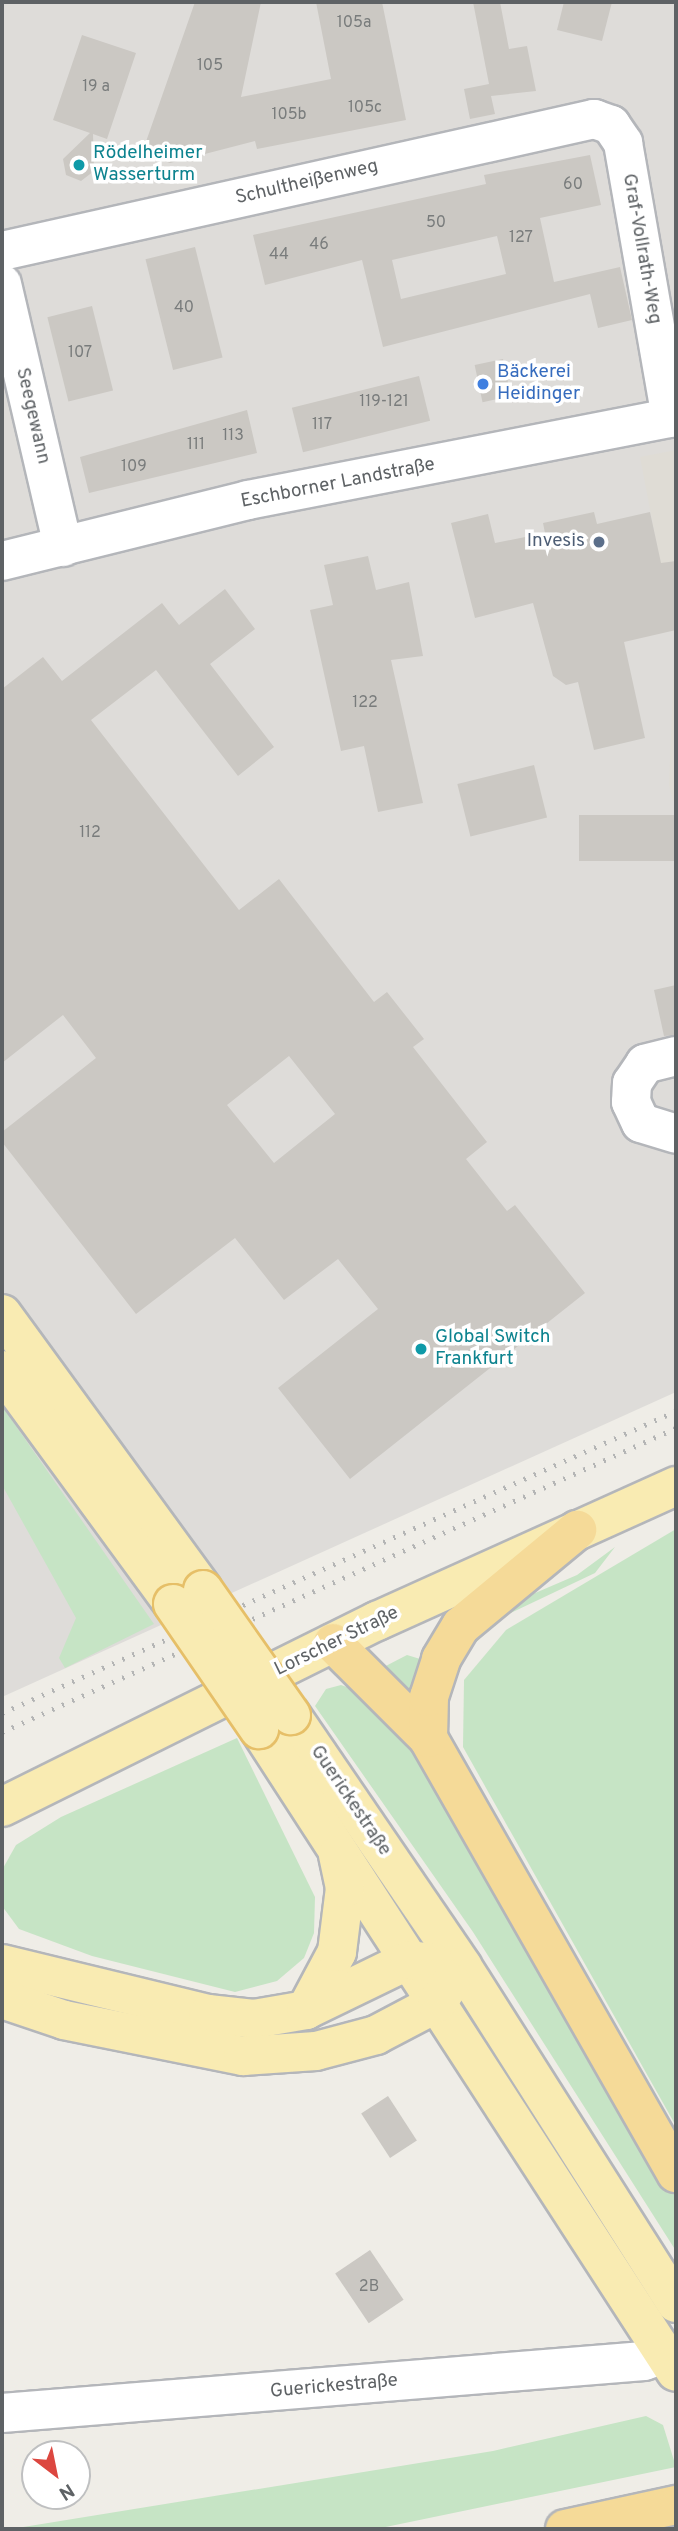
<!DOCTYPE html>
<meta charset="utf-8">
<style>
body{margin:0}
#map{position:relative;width:678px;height:2531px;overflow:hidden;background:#efede7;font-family:Overpass,sans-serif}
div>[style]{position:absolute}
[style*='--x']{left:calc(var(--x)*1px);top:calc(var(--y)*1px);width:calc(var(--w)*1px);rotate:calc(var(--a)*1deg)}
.industrial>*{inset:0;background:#dedcd9}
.education>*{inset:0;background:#dfdcd5}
.green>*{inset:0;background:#c6e4c5}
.building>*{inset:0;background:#cbc8c3;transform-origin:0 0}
.roads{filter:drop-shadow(2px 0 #b4b6ba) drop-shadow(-2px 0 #b4b6ba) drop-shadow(0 2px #b4b6ba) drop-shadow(0 -2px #b4b6ba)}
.minor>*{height:38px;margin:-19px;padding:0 19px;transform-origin:19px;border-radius:19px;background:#fff}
.major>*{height:38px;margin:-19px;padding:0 19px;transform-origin:19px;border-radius:19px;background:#f9ebb2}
.highway>*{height:38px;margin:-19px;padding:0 19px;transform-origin:19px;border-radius:19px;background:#f5da98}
.rail>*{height:5px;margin-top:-2.5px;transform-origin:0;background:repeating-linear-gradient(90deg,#b4b5b5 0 2px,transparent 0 11px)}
.bridges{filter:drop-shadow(2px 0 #e6bf68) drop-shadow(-2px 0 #e6bf68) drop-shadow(0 2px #e6bf68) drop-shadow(0 -2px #e6bf68)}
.major-bridge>*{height:38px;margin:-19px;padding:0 19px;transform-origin:19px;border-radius:19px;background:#f9ebb2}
.dots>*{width:19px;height:19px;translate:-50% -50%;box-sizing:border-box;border:4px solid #fff;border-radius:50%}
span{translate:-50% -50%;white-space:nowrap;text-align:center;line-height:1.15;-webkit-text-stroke:7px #fff;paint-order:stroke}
.number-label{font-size:16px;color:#797c7c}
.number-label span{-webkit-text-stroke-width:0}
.culture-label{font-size:19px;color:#0d838f}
.left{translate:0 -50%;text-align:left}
.street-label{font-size:19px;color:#5e6265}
.shop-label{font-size:19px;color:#366cbe}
.service-label{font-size:19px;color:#4e5e75}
.right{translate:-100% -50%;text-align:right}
.frame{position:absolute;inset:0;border:4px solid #5e6265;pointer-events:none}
.north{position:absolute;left:21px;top:2440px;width:70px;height:70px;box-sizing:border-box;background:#fff;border:2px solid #bfc0c1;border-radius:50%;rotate:148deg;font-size:19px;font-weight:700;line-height:28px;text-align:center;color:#5e6265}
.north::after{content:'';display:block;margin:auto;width:24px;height:32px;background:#dc4740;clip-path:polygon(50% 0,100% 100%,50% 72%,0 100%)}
</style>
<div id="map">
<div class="industrial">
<div style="clip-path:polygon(2px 2px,676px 2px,676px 1392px,2px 1697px)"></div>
</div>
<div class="education">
<div style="clip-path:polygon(676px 450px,676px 800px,673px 801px,669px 785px,675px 640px,640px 457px)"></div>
</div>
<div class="green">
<div style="clip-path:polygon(2px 1406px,154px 1624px,65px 1668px,59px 1658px,76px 1618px,2px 1485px)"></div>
<div style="clip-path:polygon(676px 1529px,676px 2126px,463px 1747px,464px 1680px,506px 1630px)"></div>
<div style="clip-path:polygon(615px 1547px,595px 1573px,502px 1617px,464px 1654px,467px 1639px,512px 1603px,577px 1575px)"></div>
<div style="clip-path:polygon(407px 1655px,430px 1662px,421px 1714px,378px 1670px)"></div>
<div style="clip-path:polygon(341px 1685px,358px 1691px,413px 1750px,676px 2197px,676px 2251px,473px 1932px,315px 1706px,326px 1689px)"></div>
<div style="clip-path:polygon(237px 1738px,315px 1897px,314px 1933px,304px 1958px,277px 1981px,235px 1992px,92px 1956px,19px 1929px,2px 1906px,2px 1870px,16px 1845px,61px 1817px)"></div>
<div style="clip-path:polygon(646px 2416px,663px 2425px,676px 2467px,376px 2529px,11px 2529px,493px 2451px)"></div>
</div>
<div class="building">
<div style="clip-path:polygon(195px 2px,261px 2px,241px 97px,331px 79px,316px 2px,382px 2px,406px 120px,257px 149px,255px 141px,170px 163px,142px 153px)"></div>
<div style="clip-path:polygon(473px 2px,500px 2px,509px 49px,527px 46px,536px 91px,491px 96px,495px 114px,470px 119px,464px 89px,489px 84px)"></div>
<div style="clip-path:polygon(564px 2px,612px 2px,602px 41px,557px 30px)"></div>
<div style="clip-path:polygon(82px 35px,136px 53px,107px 139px,93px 134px,94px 171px,81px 181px,66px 175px,63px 159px,90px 133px,53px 120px)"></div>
<div style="clip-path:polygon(evenodd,590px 155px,601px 205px,540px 218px,554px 282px,620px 267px,632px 320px,598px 328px,590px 294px,383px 347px,362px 260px,265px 285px,253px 235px,486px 184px,484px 175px,590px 155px,497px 236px,506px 274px,401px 299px,392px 260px,497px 236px)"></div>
<div style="left:195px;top:247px;width:114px;height:51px;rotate:76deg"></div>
<div style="left:92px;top:306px;width:87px;height:46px;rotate:76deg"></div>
<div style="left:503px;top:359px;width:38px;height:29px;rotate:78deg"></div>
<div style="left:419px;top:376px;width:46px;height:131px;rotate:76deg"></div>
<div style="clip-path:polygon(247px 410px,257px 453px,89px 493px,80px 457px)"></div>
<div style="clip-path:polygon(594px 512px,597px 524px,650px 512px,661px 563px,676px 561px,676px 630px,624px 642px,645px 738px,594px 750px,578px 682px,566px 685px,553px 676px,533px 603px,475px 618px,451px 523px,488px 514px,495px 543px,545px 533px,543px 523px)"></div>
<div style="clip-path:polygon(368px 556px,376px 590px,409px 582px,423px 656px,391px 660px,423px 803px,378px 812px,364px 746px,341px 751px,310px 610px,333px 605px,324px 565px)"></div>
<div style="clip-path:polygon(evenodd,225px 589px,255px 629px,210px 664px,274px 747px,238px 776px,156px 670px,91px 720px,239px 910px,279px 879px,374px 1002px,387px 992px,424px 1039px,413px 1047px,487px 1142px,466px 1159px,507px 1211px,515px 1205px,585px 1293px,350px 1479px,278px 1388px,378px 1309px,338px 1259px,284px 1300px,235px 1238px,136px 1314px,2px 1142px,2px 1132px,96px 1058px,63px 1015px,2px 1063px,2px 689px,43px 657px,62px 681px,162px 603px,179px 625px,225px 589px,289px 1056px,335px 1114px,274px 1163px,227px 1105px,289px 1056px)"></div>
<div style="left:534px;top:765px;width:54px;height:79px;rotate:76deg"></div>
<div style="left:676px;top:815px;width:46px;height:97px;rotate:90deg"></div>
<div style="clip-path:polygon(676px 985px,676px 1035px,664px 1036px,654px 990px)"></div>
<div style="left:388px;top:2096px;width:53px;height:32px;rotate:57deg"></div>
<div style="left:370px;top:2250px;width:60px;height:42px;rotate:56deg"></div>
</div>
<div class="roads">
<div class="minor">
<div style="--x:2;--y:251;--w:607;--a:-12.57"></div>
<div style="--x:594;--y:119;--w:18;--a:19"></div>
<div style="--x:611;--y:125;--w:22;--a:56"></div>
<div style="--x:623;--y:143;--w:279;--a:80.1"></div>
<div style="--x:2;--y:284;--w:270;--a:76.9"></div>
<div style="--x:2;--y:561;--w:253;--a:-13.9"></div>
<div style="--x:248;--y:500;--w:436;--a:-11"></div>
<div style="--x:676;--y:1056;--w:32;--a:166"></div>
<div style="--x:645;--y:1064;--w:23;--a:124"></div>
<div style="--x:632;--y:1083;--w:19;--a:93"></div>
<div style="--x:631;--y:1102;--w:23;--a:65"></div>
<div style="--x:641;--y:1123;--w:37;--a:17"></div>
<div style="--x:2;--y:2413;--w:644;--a:-4.63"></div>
<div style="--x:644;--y:2361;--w:22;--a:-18"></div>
</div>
<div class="major">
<div style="--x:2;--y:1314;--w:341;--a:53.9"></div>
<div style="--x:2;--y:1370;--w:290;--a:53.8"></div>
<div style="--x:291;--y:1715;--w:304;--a:55.7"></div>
<div style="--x:462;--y:1966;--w:399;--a:57.6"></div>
<div style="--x:259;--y:1729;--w:766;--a:57.04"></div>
<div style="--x:2;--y:1807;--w:419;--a:-26.4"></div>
<div style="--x:377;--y:1621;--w:328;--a:-24.3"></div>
<div style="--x:2;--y:1964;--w:212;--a:13.6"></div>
<div style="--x:208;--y:2014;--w:46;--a:6.2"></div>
<div style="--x:254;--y:2019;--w:53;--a:-9.8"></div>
<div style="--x:306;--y:2010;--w:114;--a:-25.9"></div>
<div style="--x:409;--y:1960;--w:26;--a:7"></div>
<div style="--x:2;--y:1999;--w:65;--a:18.7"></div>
<div style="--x:64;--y:2020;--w:183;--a:11.4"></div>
<div style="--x:243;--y:2056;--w:73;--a:-3.9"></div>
<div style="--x:316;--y:2051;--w:62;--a:-14.9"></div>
<div style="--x:376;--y:2035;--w:69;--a:-27.7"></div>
<div style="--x:437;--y:2003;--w:25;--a:-56"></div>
<div style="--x:306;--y:2010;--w:66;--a:-61.9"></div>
<div style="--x:337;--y:1952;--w:64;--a:-82.9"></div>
<div style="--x:345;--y:1888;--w:34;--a:-102"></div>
</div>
<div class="highway">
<div style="--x:333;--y:1643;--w:134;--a:45"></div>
<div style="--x:428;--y:1738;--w:501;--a:60.31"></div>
<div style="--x:428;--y:1738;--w:41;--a:-88.6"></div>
<div style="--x:429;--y:1697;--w:40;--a:-72"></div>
<div style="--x:441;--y:1659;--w:39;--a:-59"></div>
<div style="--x:461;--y:1626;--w:151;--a:-39.6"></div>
<div style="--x:565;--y:2529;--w:114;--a:-12.2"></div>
</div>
</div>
<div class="rail">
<div style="--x:2;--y:1713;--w:739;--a:-24.14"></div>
<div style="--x:2;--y:1732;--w:739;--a:-24.28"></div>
</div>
<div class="bridges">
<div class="major-bridge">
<div style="--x:203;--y:1590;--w:153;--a:54.9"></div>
<div style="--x:173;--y:1604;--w:152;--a:55.5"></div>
</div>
</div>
<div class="dots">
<div style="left:79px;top:165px;background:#0f9aa8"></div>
<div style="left:483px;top:384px;background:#3f7fe0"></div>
<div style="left:599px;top:542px;background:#5c6f8a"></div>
<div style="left:421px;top:1349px;background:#0f9aa8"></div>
</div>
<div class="number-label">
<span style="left:354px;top:23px">105a</span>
<span style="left:210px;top:66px">105</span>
<span style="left:96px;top:87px">19 a</span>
<span style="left:365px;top:108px">105c</span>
<span style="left:289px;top:115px">105b</span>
<span style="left:573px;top:185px">60</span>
<span style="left:436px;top:223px">50</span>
<span style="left:521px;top:238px">127</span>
<span style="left:319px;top:245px">46</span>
<span style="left:279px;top:255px">44</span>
<span style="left:184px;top:308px">40</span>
<span style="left:80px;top:353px">107</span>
<span style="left:384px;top:402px">119-121</span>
<span style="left:322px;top:425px">117</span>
<span style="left:233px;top:436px">113</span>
<span style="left:196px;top:445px">111</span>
<span style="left:134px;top:467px">109</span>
<span style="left:365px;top:703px">122</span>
<span style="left:90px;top:833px">112</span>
<span style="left:369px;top:2287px">2B</span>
</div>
<div class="culture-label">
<span class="left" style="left:93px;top:165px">Rödelheimer<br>Wasserturm</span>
<span class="left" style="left:435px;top:1349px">Global Switch<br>Frankfurt</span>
</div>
<div class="street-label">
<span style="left:307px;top:183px;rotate:-13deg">Schultheißenweg</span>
<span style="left:641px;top:249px;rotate:80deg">Graf-Vollrath-Weg</span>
<span style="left:32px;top:416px;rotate:77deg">Seegewann</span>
<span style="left:338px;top:484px;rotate:-11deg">Eschborner Landstraße</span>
<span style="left:337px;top:1642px;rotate:-26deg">Lorscher Straße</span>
<span style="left:350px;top:1801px;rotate:56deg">Guerickestraße</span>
<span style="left:334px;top:2387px;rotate:-5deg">Guerickestraße</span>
</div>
<div class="shop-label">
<span class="left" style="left:497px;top:384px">Bäckerei<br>Heidinger</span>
</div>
<div class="service-label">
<span class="right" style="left:585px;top:542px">Invesis</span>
</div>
<div class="frame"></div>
<div class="north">N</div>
</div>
